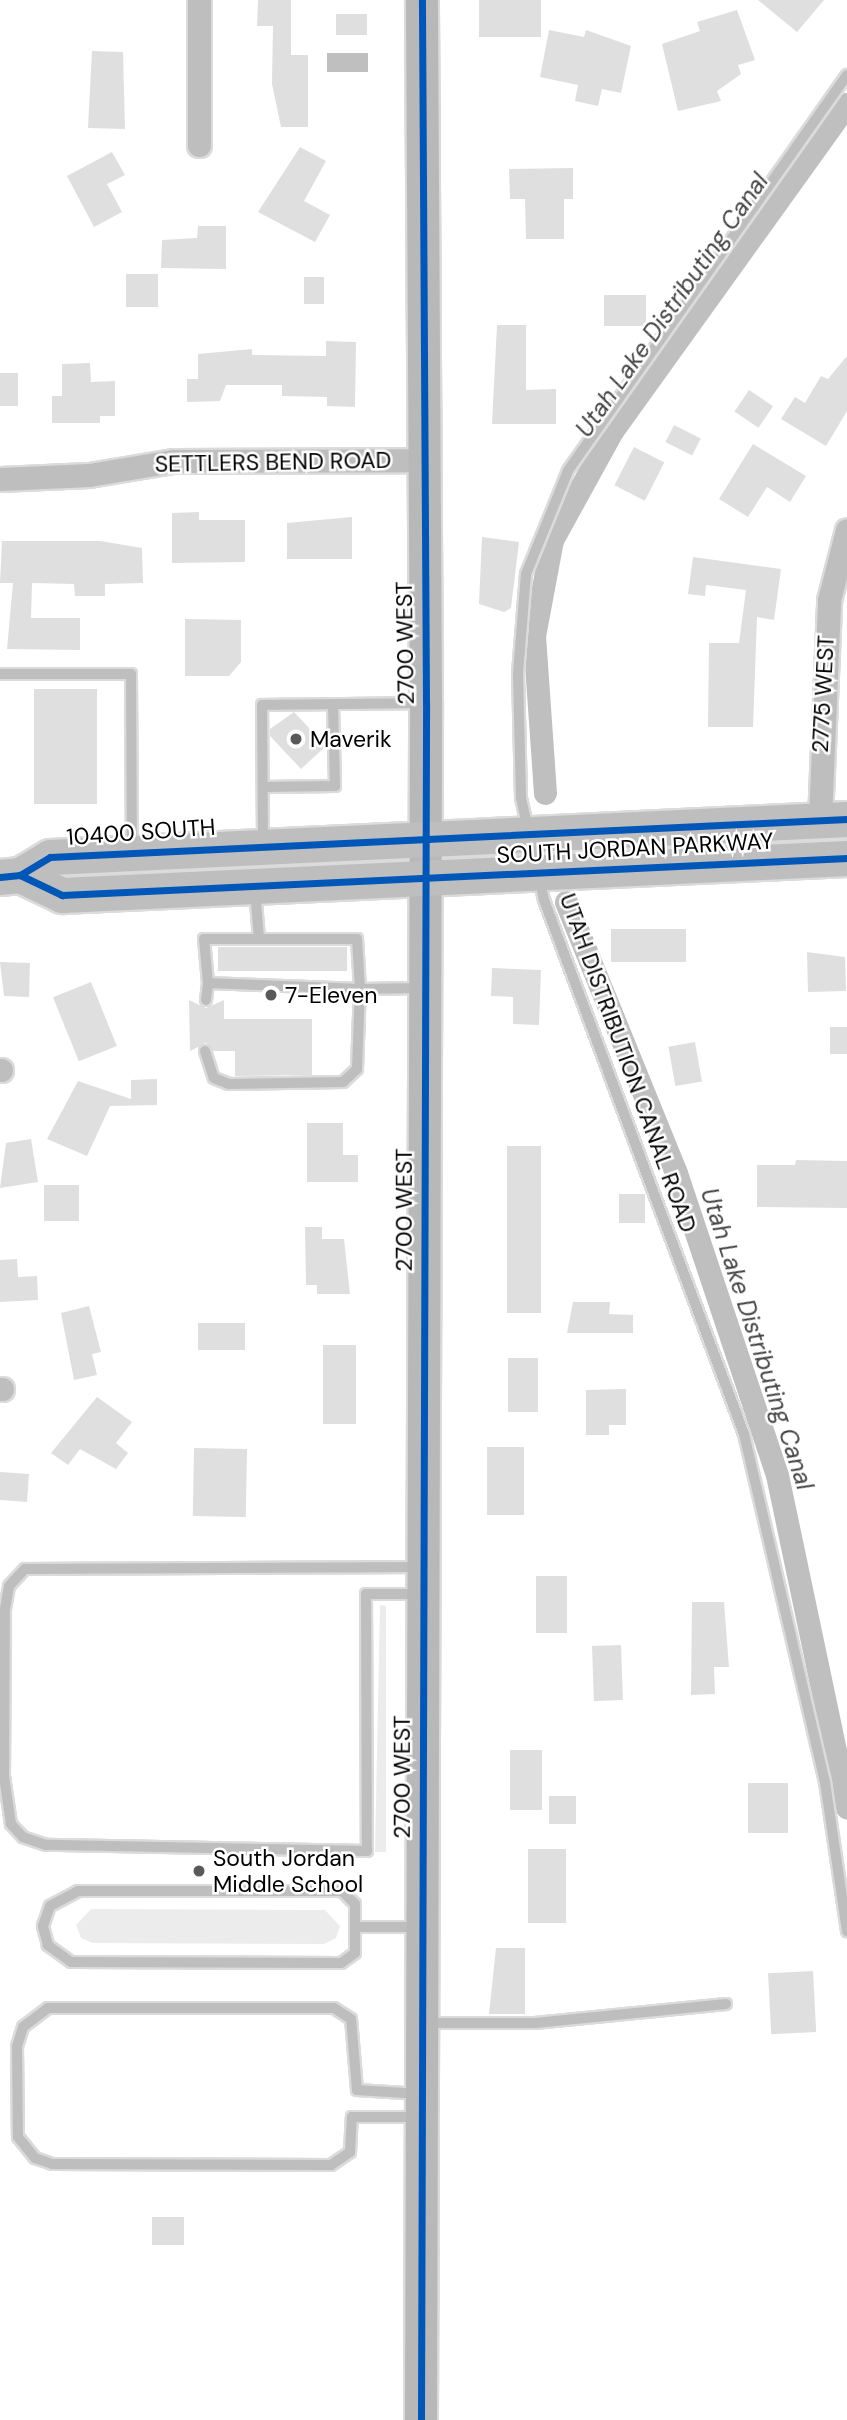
<!DOCTYPE html>
<style>
body{margin:0}
#map{position:relative;width:847px;height:2420px;overflow:hidden;background:#fff;font-family:"DM Sans",sans-serif}
div>[style]{position:absolute}
[style*='--x']{left:calc(var(--x)*1px);top:calc(var(--y)*1px);width:calc(var(--w)*1px);rotate:calc(var(--a)*1deg)}
.green>*{inset:0;background:#ececec}
.water>*{inset:0;background:#bfbfbf;transform-origin:0 0}
.canal>*{height:23px;margin:-11.5px;padding:0 11.5px;transform-origin:11.5px;border-radius:11.5px;background:#bfbfbf}
.building>*{inset:0;background:#dfdfdf;transform-origin:0 0}
.roads{filter:drop-shadow(2px 0 #dbdbdb) drop-shadow(-2px 0 #dbdbdb) drop-shadow(0 2px #dbdbdb) drop-shadow(0 -2px #dbdbdb)}
.service>*{height:10px;margin:-5px;padding:0 5px;transform-origin:5px;border-radius:5px;background:#bebebe}
.minor>*{height:23px;margin:-11.5px;padding:0 11.5px;transform-origin:11.5px;border-radius:11.5px;background:#bebebe}
.secondary>*{height:32px;margin:-16px;padding:0 16px;transform-origin:16px;border-radius:16px;background:#b8b8b8}
.primary>*{height:35px;margin:-17.5px;padding:0 17.5px;transform-origin:17.5px;border-radius:17.5px;background:#bebebe}
.cycleway>*{height:7px;margin:-3.5px;padding:0 3.5px;transform-origin:3.5px;border-radius:3.5px;background:#0057b8}
.dots>*{width:19px;height:19px;translate:-50% -50%;box-sizing:border-box;border:4px solid #fff;border-radius:50%}
span{translate:-50% -50%;white-space:nowrap;text-align:center;line-height:1.15;-webkit-text-stroke:5px #fff;paint-order:stroke}
.street-label{font-size:23px;color:#000}
.poi-label{font-size:23px;color:#000}
.left{translate:0 -50%;text-align:left}
.water-label{font-size:24px;color:#444;font-style:italic}
</style>
<div id="map">
<div class="green">
<div style="clip-path:polygon(380px 1605px,386px 1606px,386px 1852px,375px 1852px)"></div>
<div style="clip-path:polygon(91px 1909px,325px 1910px,340px 1926px,336px 1938px,324px 1944px,93px 1943px,81px 1938px,76px 1925px)"></div>
</div>
<div class="water">
<div style="left:327px;top:53px;width:41px;height:19px"></div>
</div>
<div class="canal">
<div style="--x:545;--y:793;--w:157;--a:-94"></div>
<div style="--x:534;--y:636;--w:98;--a:-79.4"></div>
<div style="--x:552;--y:540;--w:124;--a:-61.2"></div>
<div style="--x:612;--y:431;--w:403;--a:-54.3"></div>
<div style="--x:566;--y:902;--w:292;--a:67.9"></div>
<div style="--x:676;--y:1173;--w:318;--a:71.5"></div>
<div style="--x:777;--y:1475;--w:340;--a:78.1"></div>
</div>
<div class="building">
<div style="clip-path:polygon(258px 0,291px 0,291px 55px,308px 55px,308px 127px,281px 127px,272px 84px,273px 26px,257px 26px)"></div>
<div style="left:479px;top:0;width:62px;height:37px"></div>
<div style="clip-path:polygon(758px 0,824px 0,797px 32px)"></div>
<div style="clip-path:polygon(737px 10px,755px 60px,738px 65px,741px 74px,717px 91px,721px 101px,678px 111px,662px 44px,700px 31px,697px 22px)"></div>
<div style="left:336px;top:14px;width:31px;height:21px"></div>
<div style="clip-path:polygon(549px 30px,584px 37px,586px 30px,631px 46px,621px 93px,602px 89px,598px 106px,575px 101px,578px 85px,540px 77px)"></div>
<div style="clip-path:polygon(92px 51px,123px 52px,125px 129px,88px 128px)"></div>
<div style="clip-path:polygon(300px 147px,326px 161px,304px 201px,330px 215px,315px 242px,258px 212px)"></div>
<div style="clip-path:polygon(112px 152px,125px 175px,107px 184px,122px 212px,94px 227px,67px 176px)"></div>
<div style="clip-path:polygon(573px 168px,573px 199px,564px 199px,564px 239px,526px 239px,525px 199px,510px 199px,509px 169px)"></div>
<div style="clip-path:polygon(198px 226px,226px 226px,226px 269px,161px 268px,162px 240px,197px 238px)"></div>
<div style="left:126px;top:274px;width:32px;height:33px"></div>
<div style="left:304px;top:277px;width:20px;height:27px"></div>
<div style="left:604px;top:295px;width:42px;height:31px"></div>
<div style="clip-path:polygon(497px 325px,526px 325px,526px 390px,556px 389px,556px 424px,492px 424px)"></div>
<div style="clip-path:polygon(326px 341px,356px 342px,355px 407px,327px 406px,327px 397px,282px 396px,282px 385px,226px 385px,220px 401px,187px 402px,187px 379px,198px 379px,198px 354px,252px 349px,252px 355px,326px 356px)"></div>
<div style="clip-path:polygon(847px 356px,847px 411px,826px 446px,781px 419px,795px 397px,805px 403px,821px 376px,828px 379px)"></div>
<div style="clip-path:polygon(90px 363px,91px 382px,115px 381px,115px 416px,100px 416px,100px 423px,52px 423px,52px 396px,62px 396px,62px 364px)"></div>
<div style="left:0;top:373px;width:18px;height:33px"></div>
<div style="left:749px;top:390px;width:29px;height:26px;rotate:34deg"></div>
<div style="left:674px;top:425px;width:30px;height:19px;rotate:27deg"></div>
<div style="clip-path:polygon(753px 444px,806px 476px,790px 502px,767px 487px,748px 517px,719px 499px)"></div>
<div style="left:634px;top:447px;width:34px;height:43px;rotate:27deg"></div>
<div style="clip-path:polygon(199px 512px,199px 520px,245px 520px,245px 562px,172px 563px,172px 513px)"></div>
<div style="clip-path:polygon(352px 517px,352px 559px,287px 559px,287px 523px)"></div>
<div style="clip-path:polygon(482px 537px,519px 542px,511px 608px,504px 612px,479px 604px)"></div>
<div style="clip-path:polygon(2px 541px,100px 541px,142px 548px,143px 583px,105px 584px,105px 596px,75px 596px,74px 584px,32px 583px,31px 618px,80px 618px,80px 650px,7px 649px,13px 583px,0 583px)"></div>
<div style="clip-path:polygon(693px 557px,781px 569px,774px 620px,757px 617px,753px 727px,708px 727px,709px 643px,739px 643px,746px 590px,706px 585px,705px 596px,688px 594px)"></div>
<div style="clip-path:polygon(185px 619px,241px 620px,241px 662px,229px 676px,185px 676px)"></div>
<div style="left:34px;top:689px;width:63px;height:115px"></div>
<div style="clip-path:polygon(294px 712px,326px 746px,301px 769px,270px 736px,270px 729px)"></div>
<div style="left:686px;top:929px;width:33px;height:75px;rotate:90deg"></div>
<div style="left:218px;top:947px;width:129px;height:24px"></div>
<div style="clip-path:polygon(807px 952px,845px 957px,846px 991px,808px 992px)"></div>
<div style="clip-path:polygon(0 962px,30px 963px,29px 997px,4px 996px)"></div>
<div style="clip-path:polygon(492px 968px,541px 970px,539px 1025px,513px 1024px,513px 997px,491px 996px)"></div>
<div style="left:91px;top:982px;width:69px;height:41px;rotate:68deg"></div>
<div style="clip-path:polygon(189px 1000px,206px 1008px,224px 1000px,224px 1019px,312px 1019px,312px 1075px,235px 1076px,235px 1051px,213px 1051px,206px 1043px,190px 1051px)"></div>
<div style="left:830px;top:1027px;width:17px;height:27px"></div>
<div style="left:695px;top:1042px;width:40px;height:27px;rotate:80deg"></div>
<div style="clip-path:polygon(157px 1079px,157px 1105px,110px 1106px,87px 1156px,47px 1139px,78px 1081px,131px 1099px,131px 1080px)"></div>
<div style="clip-path:polygon(307px 1123px,343px 1123px,343px 1155px,358px 1155px,358px 1182px,307px 1182px)"></div>
<div style="clip-path:polygon(31px 1139px,38px 1182px,0 1188px,6px 1143px)"></div>
<div style="left:507px;top:1146px;width:34px;height:167px"></div>
<div style="clip-path:polygon(796px 1160px,847px 1161px,847px 1208px,757px 1207px,757px 1165px,795px 1165px)"></div>
<div style="left:79px;top:1185px;width:36px;height:35px;rotate:90deg"></div>
<div style="left:619px;top:1194px;width:26px;height:29px"></div>
<div style="clip-path:polygon(305px 1227px,322px 1227px,322px 1239px,344px 1239px,350px 1294px,317px 1294px,317px 1285px,306px 1285px)"></div>
<div style="clip-path:polygon(17px 1259px,18px 1277px,37px 1276px,38px 1300px,0 1302px,0 1260px)"></div>
<div style="clip-path:polygon(573px 1302px,610px 1302px,609px 1314px,633px 1315px,633px 1333px,567px 1333px)"></div>
<div style="clip-path:polygon(89px 1306px,101px 1352px,92px 1354px,97px 1375px,74px 1380px,61px 1313px)"></div>
<div style="left:245px;top:1323px;width:27px;height:47px;rotate:90deg"></div>
<div style="left:323px;top:1345px;width:33px;height:79px"></div>
<div style="left:508px;top:1358px;width:30px;height:54px"></div>
<div style="clip-path:polygon(626px 1389px,626px 1425px,609px 1425px,609px 1435px,586px 1435px,586px 1390px)"></div>
<div style="clip-path:polygon(97px 1397px,132px 1422px,116px 1443px,128px 1453px,116px 1469px,80px 1449px,68px 1465px,51px 1453px)"></div>
<div style="left:487px;top:1447px;width:37px;height:68px"></div>
<div style="left:194px;top:1448px;width:53px;height:68px;rotate:1deg"></div>
<div style="left:0;top:1472px;width:29px;height:28px;rotate:4deg"></div>
<div style="left:536px;top:1576px;width:31px;height:57px"></div>
<div style="clip-path:polygon(692px 1602px,724px 1602px,729px 1667px,714px 1667px,715px 1694px,691px 1695px)"></div>
<div style="left:621px;top:1645px;width:55px;height:29px;rotate:88deg"></div>
<div style="left:510px;top:1750px;width:32px;height:60px"></div>
<div style="left:748px;top:1783px;width:40px;height:50px"></div>
<div style="left:549px;top:1796px;width:27px;height:28px"></div>
<div style="left:528px;top:1849px;width:38px;height:74px"></div>
<div style="clip-path:polygon(496px 1948px,525px 1948px,525px 2014px,489px 2014px)"></div>
<div style="left:813px;top:1971px;width:61px;height:45px;rotate:87deg"></div>
<div style="left:152px;top:2217px;width:32px;height:28px"></div>
</div>
<div class="roads">
<div class="service">
<div style="--x:847;--y:75;--w:484;--a:125.2"></div>
<div style="--x:568;--y:471;--w:111;--a:112.2"></div>
<div style="--x:526;--y:574;--w:100;--a:94.6"></div>
<div style="--x:518;--y:674;--w:124;--a:88.6"></div>
<div style="--x:521;--y:798;--w:105;--a:77.3"></div>
<div style="--x:544;--y:900;--w:570;--a:69.47"></div>
<div style="--x:744;--y:1434;--w:357;--a:76.9"></div>
<div style="--x:825;--y:1782;--w:151;--a:81.6"></div>
<div style="--x:0;--y:674;--w:131;--a:0"></div>
<div style="--x:131;--y:674;--w:175;--a:89.7"></div>
<div style="--x:263;--y:787;--w:72;--a:-0.8"></div>
<div style="--x:335;--y:786;--w:82;--a:-91.4"></div>
<div style="--x:263;--y:842;--w:137;--a:-90.4"></div>
<div style="--x:262;--y:705;--w:162;--a:-0.7"></div>
<div style="--x:255;--y:889;--w:50;--a:85.4"></div>
<div style="--x:206;--y:1000;--w:17;--a:-83"></div>
<div style="--x:205;--y:1051;--w:28;--a:72"></div>
<div style="--x:214;--y:1078;--w:16;--a:22"></div>
<div style="--x:229;--y:1084;--w:114;--a:-1"></div>
<div style="--x:343;--y:1082;--w:19;--a:-43"></div>
<div style="--x:357;--y:1069;--w:80;--a:-87.9"></div>
<div style="--x:360;--y:989;--w:50;--a:-93.4"></div>
<div style="--x:357;--y:939;--w:153;--a:180"></div>
<div style="--x:204;--y:939;--w:44;--a:84.8"></div>
<div style="--x:208;--y:983;--w:152;--a:2.3"></div>
<div style="--x:360;--y:989;--w:62;--a:-0.9"></div>
<div style="--x:419;--y:1594;--w:53;--a:180"></div>
<div style="--x:366;--y:1594;--w:257;--a:89.8"></div>
<div style="--x:367;--y:1851;--w:321;--a:-178.9"></div>
<div style="--x:46;--y:1845;--w:24;--a:-161"></div>
<div style="--x:23;--y:1837;--w:18;--a:-133"></div>
<div style="--x:11;--y:1824;--w:49;--a:-98.3"></div>
<div style="--x:4;--y:1776;--w:167;--a:-89.7"></div>
<div style="--x:5;--y:1609;--w:23;--a:-80"></div>
<div style="--x:9;--y:1586;--w:23;--a:-47"></div>
<div style="--x:25;--y:1569;--w:394;--a:-0.3"></div>
<div style="--x:78;--y:1891;--w:264;--a:0"></div>
<div style="--x:342;--y:1891;--w:18;--a:45"></div>
<div style="--x:355;--y:1904;--w:49;--a:90"></div>
<div style="--x:355;--y:1953;--w:17;--a:144"></div>
<div style="--x:341;--y:1963;--w:270;--a:-179.8"></div>
<div style="--x:71;--y:1962;--w:29;--a:-144"></div>
<div style="--x:48;--y:1945;--w:20;--a:-105"></div>
<div style="--x:43;--y:1926;--w:21;--a:-71"></div>
<div style="--x:50;--y:1906;--w:32;--a:-28"></div>
<div style="--x:355;--y:1927;--w:63;--a:0"></div>
<div style="--x:427;--y:2023;--w:108;--a:0"></div>
<div style="--x:535;--y:2023;--w:192;--a:-5.7"></div>
<div style="--x:420;--y:2094;--w:63;--a:-176.4"></div>
<div style="--x:357;--y:2090;--w:71;--a:-94.8"></div>
<div style="--x:351;--y:2019;--w:20;--a:-147"></div>
<div style="--x:334;--y:2008;--w:286;--a:180"></div>
<div style="--x:48;--y:2008;--w:31;--a:143"></div>
<div style="--x:23;--y:2027;--w:21;--a:107"></div>
<div style="--x:17;--y:2047;--w:90;--a:89.4"></div>
<div style="--x:18;--y:2137;--w:27;--a:51"></div>
<div style="--x:35;--y:2158;--w:18;--a:19"></div>
<div style="--x:52;--y:2164;--w:279;--a:0.2"></div>
<div style="--x:331;--y:2165;--w:23;--a:-34"></div>
<div style="--x:350;--y:2152;--w:35;--a:-87"></div>
<div style="--x:352;--y:2117;--w:68;--a:0"></div>
</div>
<div class="minor">
<div style="--x:199;--y:0;--w:145;--a:90"></div>
<div style="--x:0;--y:479;--w:89;--a:-2.6"></div>
<div style="--x:89;--y:475;--w:85;--a:-9.5"></div>
<div style="--x:173;--y:461;--w:249;--a:-0.2"></div>
<div style="--x:820;--y:819;--w:219;--a:-87.6"></div>
<div style="--x:829;--y:600;--w:72;--a:-75.6"></div>
<div style="--x:0;--y:1070;--w:1;--a:0"></div>
<div style="--x:0;--y:1389;--w:2;--a:0"></div>
</div>
<div class="secondary">
<div style="--x:421;--y:2420;--w:1717;--a:-89.83"></div>
<div style="--x:426;--y:703;--w:703;--a:-90.33"></div>
</div>
<div class="primary">
<div style="--x:20;--y:875;--w:47;--a:25.5"></div>
<div style="--x:62;--y:895;--w:786;--a:-2.7"></div>
<div style="--x:0;--y:877;--w:20;--a:-6"></div>
<div style="--x:20;--y:875;--w:35;--a:-31"></div>
<div style="--x:50;--y:857;--w:798;--a:-2.73"></div>
</div>
</div>
<div class="cycleway">
<div style="--x:20;--y:875;--w:47;--a:25.5"></div>
<div style="--x:62;--y:895;--w:786;--a:-2.7"></div>
<div style="--x:0;--y:877;--w:20;--a:-6"></div>
<div style="--x:20;--y:875;--w:35;--a:-31"></div>
<div style="--x:50;--y:857;--w:798;--a:-2.73"></div>
<div style="--x:421;--y:2420;--w:1717;--a:-89.83"></div>
<div style="--x:426;--y:703;--w:703;--a:-90.33"></div>
</div>
<div class="dots">
<div style="left:296px;top:739px;background:#595959"></div>
<div style="left:271px;top:995px;background:#595959"></div>
<div style="left:199px;top:1871px;background:#595959"></div>
</div>
<div class="street-label">
<span style="left:273px;top:462px;rotate:-1deg">SETTLERS BEND ROAD</span>
<span style="left:405px;top:643px;rotate:-91deg">2700 WEST</span>
<span style="left:823px;top:694px;rotate:-87deg">2775 WEST</span>
<span style="left:141px;top:832px;rotate:-4deg">10400 SOUTH</span>
<span style="left:635px;top:848px;rotate:-3deg">SOUTH JORDAN PARKWAY</span>
<span style="left:628px;top:1063px;rotate:70deg">UTAH DISTRIBUTION CANAL ROAD</span>
<span style="left:404px;top:1210px;rotate:-90deg">2700 WEST</span>
<span style="left:402px;top:1777px;rotate:-90deg">2700 WEST</span>
</div>
<div class="poi-label">
<span class="left" style="left:310px;top:739px">Maverik</span>
<span class="left" style="left:285px;top:995px">7-Eleven</span>
<span class="left" style="left:213px;top:1871px">South Jordan<br>Middle School</span>
</div>
<div class="water-label">
<span style="left:672px;top:305px;rotate:-55deg">Utah Lake Distributing Canal</span>
<span style="left:757px;top:1339px;rotate:72deg">Utah Lake Distributing Canal</span>
</div>
</div>
